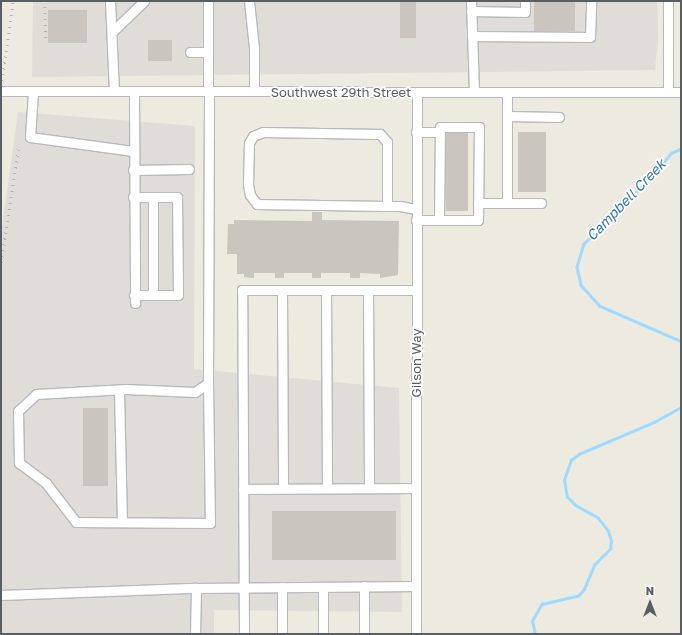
<!DOCTYPE html>
<style>
body{margin:0}
#map{position:relative;width:682px;height:635px;overflow:hidden;background:#edeae0;font-family:"Golos Text",sans-serif}
div>[style]{position:absolute}
[style*='--x']{left:calc(var(--x)*1px);top:calc(var(--y)*1px);width:calc(var(--w)*1px);rotate:calc(var(--a)*1deg)}
.industrial>*{inset:0;background:#e0ddd8}
.stream>*{height:2.5px;margin:-1.25px;padding:0 1.25px;transform-origin:1.25px;border-radius:1.25px;background:#9edaff}
.building>*{inset:0;background:#cac6bf;transform-origin:0 0}
.roads{filter:drop-shadow(1px 0 #b6b9be) drop-shadow(-1px 0 #b6b9be) drop-shadow(0 1px #b6b9be) drop-shadow(0 -1px #b6b9be)}
.minor>*{height:9px;margin:-4.5px;padding:0 4.5px;transform-origin:4.5px;border-radius:4.5px;background:#fff}
.rail>*{height:2.5px;margin-top:-1.25px;transform-origin:0;background:repeating-linear-gradient(90deg,#b2b3b3 0 1px,transparent 0 6px)}
span{translate:-50% -50%;white-space:nowrap;text-align:center;line-height:1.15;-webkit-text-stroke:3.5px #fff;paint-order:stroke}
.street-label{font-size:13px;color:#595e62}
.water-label{font-size:14px;color:#3276af;font-style:italic}
.frame{position:absolute;inset:0;border:2px solid #595e62;pointer-events:none}
.north{position:absolute;left:630px;top:583px;width:40px;height:40px;-webkit-text-stroke:3px #fff;paint-order:stroke;rotate:0deg;font-size:11px;font-weight:700;line-height:16px;text-align:center;color:#595e62}
.north::after{content:'';display:block;margin:auto;width:14px;height:18px;background:#595e62;clip-path:polygon(50% 0,100% 100%,50% 72%,0 100%)}
</style>
<div id="map">
<div class="industrial">
<div style="clip-path:polygon(33px 1px,657px 1px,658px 37px,655px 70px,32px 77px)"></div>
<div style="clip-path:polygon(18px 112px,195px 126px,194px 369px,399px 388px,402px 612px,214px 610px,214px 634px,1px 634px,1px 234px)"></div>
</div>
<div class="stream">
<div style="--x:681;--y:149;--w:10;--a:156"></div>
<div style="--x:672;--y:153;--w:37;--a:131"></div>
<div style="--x:648;--y:181;--w:90;--a:135.5"></div>
<div style="--x:584;--y:244;--w:24;--a:107"></div>
<div style="--x:577;--y:267;--w:18;--a:77"></div>
<div style="--x:581;--y:285;--w:28;--a:48"></div>
<div style="--x:600;--y:306;--w:88;--a:23.4"></div>
<div style="--x:535;--y:634;--w:13;--a:-103"></div>
<div style="--x:532;--y:621;--w:20;--a:-60"></div>
<div style="--x:542;--y:604;--w:37;--a:-13"></div>
<div style="--x:578;--y:596;--w:9;--a:-49"></div>
<div style="--x:584;--y:589;--w:26;--a:-67"></div>
<div style="--x:594;--y:565;--w:23;--a:-45"></div>
<div style="--x:610;--y:549;--w:8;--a:-83"></div>
<div style="--x:611;--y:541;--w:10;--a:-107"></div>
<div style="--x:608;--y:531;--w:16;--a:-128"></div>
<div style="--x:598;--y:518;--w:26;--a:-151"></div>
<div style="--x:575;--y:505;--w:11;--a:-135"></div>
<div style="--x:567;--y:497;--w:17;--a:-100"></div>
<div style="--x:564;--y:480;--w:21;--a:-71"></div>
<div style="--x:571;--y:460;--w:10;--a:-37"></div>
<div style="--x:579;--y:454;--w:82;--a:-23.1"></div>
<div style="--x:654;--y:422;--w:31;--a:-29"></div>
</div>
<div class="building">
<div style="left:400px;top:1px;width:16px;height:37px"></div>
<div style="left:534px;top:1px;width:41px;height:30px"></div>
<div style="left:87px;top:10px;width:33px;height:39px;rotate:90deg"></div>
<div style="left:148px;top:40px;width:24px;height:21px"></div>
<div style="left:518px;top:132px;width:28px;height:60px"></div>
<div style="left:446px;top:133px;width:22px;height:78px"></div>
<div style="clip-path:polygon(312px 212px,322px 212px,322px 220px,399px 221px,398px 275px,380px 278px,380px 274px,360px 273px,360px 278px,350px 278px,350px 273px,321px 273px,321px 278px,312px 278px,312px 273px,284px 273px,284px 278px,275px 278px,275px 273px,254px 273px,254px 278px,244px 277px,244px 274px,237px 274px,237px 254px,227px 254px,228px 224px,234px 224px,234px 220px,312px 221px)"></div>
<div style="left:108px;top:408px;width:78px;height:25px;rotate:90deg"></div>
<div style="left:396px;top:511px;width:49px;height:124px;rotate:90deg"></div>
</div>
<div class="roads">
<div class="minor">
<div style="--x:110;--y:1;--w:90;--a:87.5"></div>
<div style="--x:249;--y:1;--w:47;--a:83.9"></div>
<div style="--x:254;--y:48;--w:43;--a:90"></div>
<div style="--x:471;--y:1;--w:91;--a:88.1"></div>
<div style="--x:471;--y:11;--w:54;--a:1.1"></div>
<div style="--x:525;--y:12;--w:11;--a:-90"></div>
<div style="--x:112;--y:32;--w:45;--a:-44.1"></div>
<div style="--x:472;--y:36;--w:118;--a:0.5"></div>
<div style="--x:590;--y:37;--w:36;--a:-88"></div>
<div style="--x:190;--y:52;--w:17;--a:0"></div>
<div style="--x:1;--y:91;--w:680;--a:0.08"></div>
<div style="--x:134;--y:91;--w:212;--a:89.7"></div>
<div style="--x:208;--y:91;--w:90;--a:-90"></div>
<div style="--x:33;--y:92;--w:45;--a:93.8"></div>
<div style="--x:30;--y:137;--w:104;--a:7.7"></div>
<div style="--x:668;--y:92;--w:91;--a:-90"></div>
<div style="--x:507;--y:116;--w:52;--a:1.1"></div>
<div style="--x:440;--y:127;--w:39;--a:0"></div>
<div style="--x:479;--y:127;--w:93;--a:90.6"></div>
<div style="--x:478;--y:220;--w:39;--a:180"></div>
<div style="--x:439;--y:220;--w:93;--a:-89.4"></div>
<div style="--x:416;--y:132;--w:24;--a:0"></div>
<div style="--x:133;--y:170;--w:56;--a:-1"></div>
<div style="--x:133;--y:197;--w:44;--a:0"></div>
<div style="--x:177;--y:197;--w:98;--a:89.4"></div>
<div style="--x:178;--y:295;--w:44;--a:180"></div>
<div style="--x:153;--y:197;--w:98;--a:90"></div>
<div style="--x:478;--y:203;--w:63;--a:0"></div>
<div style="--x:507;--y:203;--w:111;--a:-90"></div>
<div style="--x:387;--y:206;--w:64;--a:-90"></div>
<div style="--x:387;--y:142;--w:11;--a:-131"></div>
<div style="--x:380;--y:134;--w:117;--a:-179"></div>
<div style="--x:263;--y:132;--w:11;--a:158"></div>
<div style="--x:253;--y:136;--w:8;--a:120"></div>
<div style="--x:249;--y:143;--w:41;--a:91.4"></div>
<div style="--x:248;--y:184;--w:11;--a:80"></div>
<div style="--x:250;--y:195;--w:11;--a:52"></div>
<div style="--x:257;--y:204;--w:130;--a:0.9"></div>
<div style="--x:387;--y:206;--w:13;--a:0"></div>
<div style="--x:400;--y:206;--w:16;--a:11"></div>
<div style="--x:416;--y:220;--w:23;--a:0"></div>
<div style="--x:282;--y:290;--w:198;--a:89.7"></div>
<div style="--x:326;--y:290;--w:198;--a:89.7"></div>
<div style="--x:368;--y:290;--w:198;--a:89.7"></div>
<div style="--x:208;--y:383;--w:140;--a:89.2"></div>
<div style="--x:210;--y:523;--w:134;--a:-179.6"></div>
<div style="--x:76;--y:522;--w:49;--a:-127.6"></div>
<div style="--x:46;--y:483;--w:34;--a:-143"></div>
<div style="--x:19;--y:463;--w:52;--a:-91.1"></div>
<div style="--x:18;--y:411;--w:25;--a:-43"></div>
<div style="--x:36;--y:394;--w:90;--a:-3.2"></div>
<div style="--x:126;--y:389;--w:69;--a:2.5"></div>
<div style="--x:195;--y:392;--w:16;--a:-35"></div>
<div style="--x:208;--y:383;--w:292;--a:-89.8"></div>
<div style="--x:119;--y:390;--w:132;--a:88.7"></div>
<div style="--x:243;--y:489;--w:173;--a:-0.3"></div>
<div style="--x:364;--y:586;--w:48;--a:90"></div>
<div style="--x:282;--y:587;--w:47;--a:90"></div>
<div style="--x:323;--y:587;--w:47;--a:90"></div>
<div style="--x:196;--y:588;--w:220;--a:-0.5"></div>
<div style="--x:1;--y:595;--w:195;--a:-2.1"></div>
<div style="--x:196;--y:588;--w:46;--a:91.2"></div>
<div style="--x:244;--y:634;--w:344;--a:-90.3"></div>
<div style="--x:242;--y:290;--w:174;--a:0"></div>
<div style="--x:416;--y:634;--w:542;--a:-89.89"></div>
</div>
</div>
<div class="rail">
<div style="--x:45;--y:1;--w:41;--a:88.6"></div>
<div style="--x:1;--y:87;--w:87;--a:-82.1"></div>
<div style="--x:1;--y:263;--w:115;--a:-81.5"></div>
</div>
<div class="street-label">
<span style="left:341px;top:92px">Southwest 29th Street</span>
<span style="left:416px;top:363px;rotate:-90deg">Gilson Way</span>
</div>
<div class="water-label">
<span style="left:626px;top:200px;rotate:-46deg">Campbell Creek</span>
</div>
<div class="frame"></div>
<div class="north">N</div>
</div>
